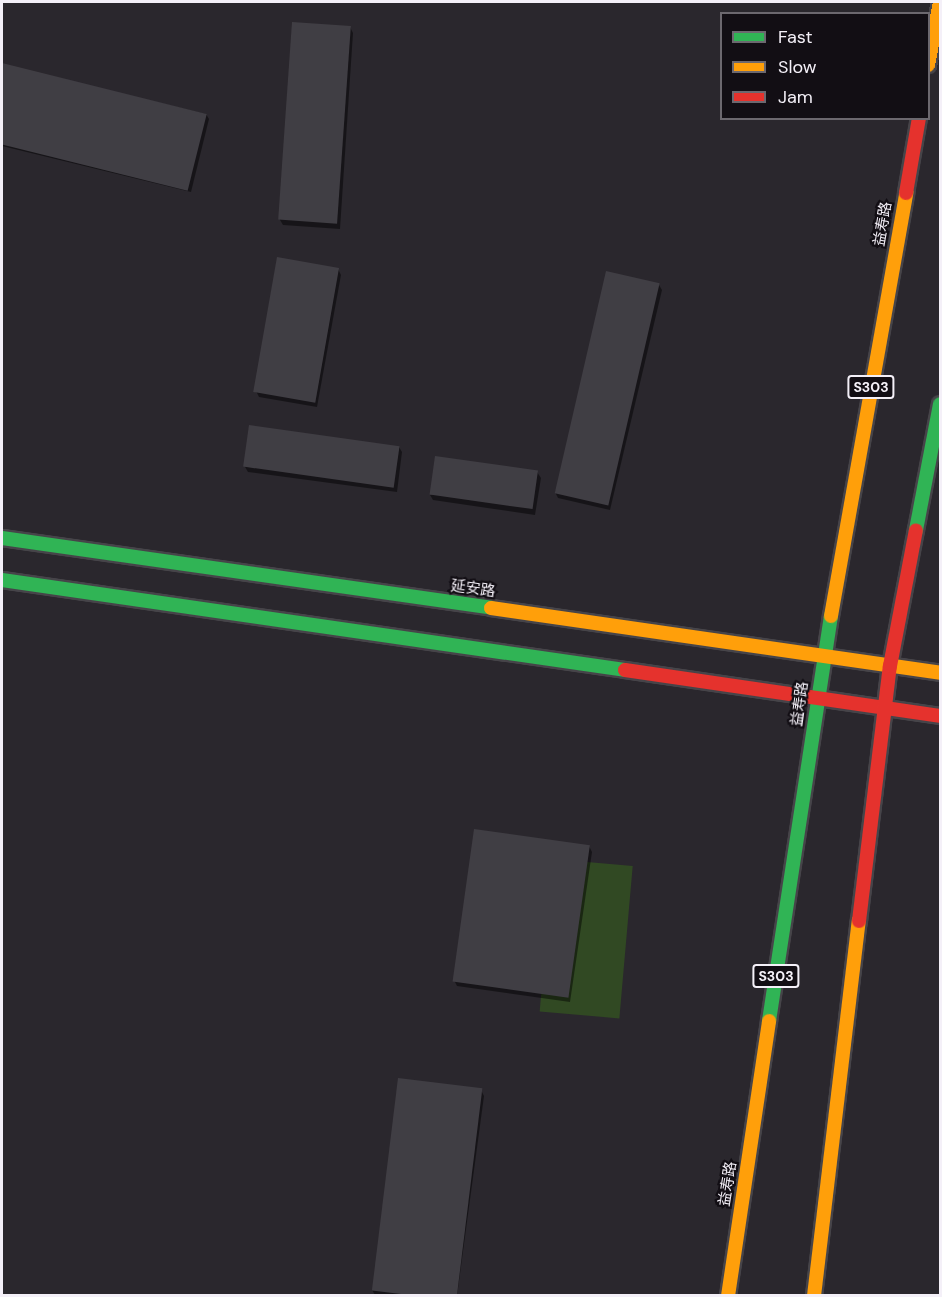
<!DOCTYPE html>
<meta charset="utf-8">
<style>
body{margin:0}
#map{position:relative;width:942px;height:1297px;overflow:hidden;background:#2a272d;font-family:"DM Sans","Noto Sans SC",sans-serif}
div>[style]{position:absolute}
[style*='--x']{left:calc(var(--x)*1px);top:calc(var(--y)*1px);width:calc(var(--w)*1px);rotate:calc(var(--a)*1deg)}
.green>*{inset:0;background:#314923;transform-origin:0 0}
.shadow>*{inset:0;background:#0007}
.building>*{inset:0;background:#403e44;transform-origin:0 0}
.roads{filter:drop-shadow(2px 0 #464449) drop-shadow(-2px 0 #464449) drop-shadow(0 2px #464449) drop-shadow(0 -2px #464449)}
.fast>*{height:14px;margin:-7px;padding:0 7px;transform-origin:7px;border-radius:7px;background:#30b455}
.slow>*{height:14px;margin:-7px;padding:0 7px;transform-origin:7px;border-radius:7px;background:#ff9f0a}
.jam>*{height:14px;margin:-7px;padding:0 7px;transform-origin:7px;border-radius:7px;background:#e5322d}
span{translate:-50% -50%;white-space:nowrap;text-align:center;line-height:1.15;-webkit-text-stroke:4.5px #120e14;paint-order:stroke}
.shield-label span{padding:2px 4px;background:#120e14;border:2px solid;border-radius:4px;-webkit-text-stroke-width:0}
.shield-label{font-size:14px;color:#f4f0f8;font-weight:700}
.street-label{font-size:15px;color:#f4f0f8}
.frame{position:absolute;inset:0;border:3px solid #f4f0f8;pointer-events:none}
.legend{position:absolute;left:720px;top:12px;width:210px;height:108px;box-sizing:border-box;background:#120e14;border:2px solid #6c686f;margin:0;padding:8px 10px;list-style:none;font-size:18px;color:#f4f0f8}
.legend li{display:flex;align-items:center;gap:12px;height:30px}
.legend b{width:30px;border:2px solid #6c686f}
</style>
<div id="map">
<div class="green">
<div style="left:553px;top:859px;width:80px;height:153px;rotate:5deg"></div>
</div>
<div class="shadow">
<div style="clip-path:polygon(293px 23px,350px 27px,353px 33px,340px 229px,283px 225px,280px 220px)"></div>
<div style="clip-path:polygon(3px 65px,206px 114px,209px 119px,191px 192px,2px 146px)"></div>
<div style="clip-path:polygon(338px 269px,341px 275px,317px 407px,259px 397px,256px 391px)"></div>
<div style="clip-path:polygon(659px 285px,662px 290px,610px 510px,558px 498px,555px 492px)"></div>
<div style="clip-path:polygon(399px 447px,402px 452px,397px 492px,248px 472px,245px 467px)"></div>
<div style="clip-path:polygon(537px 472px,541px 478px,535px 515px,433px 500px,430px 495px)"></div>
<div style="clip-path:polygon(589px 846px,592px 852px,570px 1002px,457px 986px,454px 980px)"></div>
<div style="clip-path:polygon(481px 1090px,484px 1096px,457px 1296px,375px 1295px,372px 1290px)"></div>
</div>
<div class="building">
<div style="left:292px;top:22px;width:59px;height:198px;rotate:4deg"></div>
<div style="left:2px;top:63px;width:211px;height:79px;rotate:14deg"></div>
<div style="left:277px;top:257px;width:63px;height:137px;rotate:10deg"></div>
<div style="left:606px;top:271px;width:55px;height:228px;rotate:13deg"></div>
<div style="left:249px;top:425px;width:152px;height:42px;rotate:8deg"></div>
<div style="left:435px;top:456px;width:104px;height:39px;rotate:8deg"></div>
<div style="left:474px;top:829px;width:117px;height:154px;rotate:8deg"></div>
<div style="left:398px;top:1078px;width:85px;height:214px;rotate:7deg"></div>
</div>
<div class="roads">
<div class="fast">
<div style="--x:916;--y:530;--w:128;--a:-79.2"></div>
<div style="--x:2;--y:538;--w:494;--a:8.1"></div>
<div style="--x:2;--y:580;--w:629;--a:8.22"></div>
<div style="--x:769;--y:1021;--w:410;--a:-81.3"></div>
</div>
<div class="slow">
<div style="--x:928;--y:65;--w:64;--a:-79.2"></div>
<div style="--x:491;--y:608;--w:454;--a:8.2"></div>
<div style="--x:831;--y:616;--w:430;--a:-79.9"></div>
<div style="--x:728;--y:1296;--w:278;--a:-81.5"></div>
<div style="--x:814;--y:1296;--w:378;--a:-83.2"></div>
</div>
<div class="jam">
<div style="--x:906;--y:193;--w:76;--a:-80.2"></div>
<div style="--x:625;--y:670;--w:318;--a:8.3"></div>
<div style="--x:859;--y:921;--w:257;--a:-83.1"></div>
<div style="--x:890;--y:666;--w:138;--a:-79.2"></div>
</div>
</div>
<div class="shield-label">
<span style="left:871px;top:387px">S303</span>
<span style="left:776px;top:976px">S303</span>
</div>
<div class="street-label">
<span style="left:883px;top:224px;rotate:-80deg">益寿路</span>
<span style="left:473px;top:589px;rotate:8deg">延安路</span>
<span style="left:800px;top:704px;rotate:-82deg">益寿路</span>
<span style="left:728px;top:1184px;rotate:-81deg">益寿路</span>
</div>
<div class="frame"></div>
<ul class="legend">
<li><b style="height:8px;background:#30b455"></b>Fast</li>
<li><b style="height:8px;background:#ff9f0a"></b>Slow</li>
<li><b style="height:8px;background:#e5322d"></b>Jam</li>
</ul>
</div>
